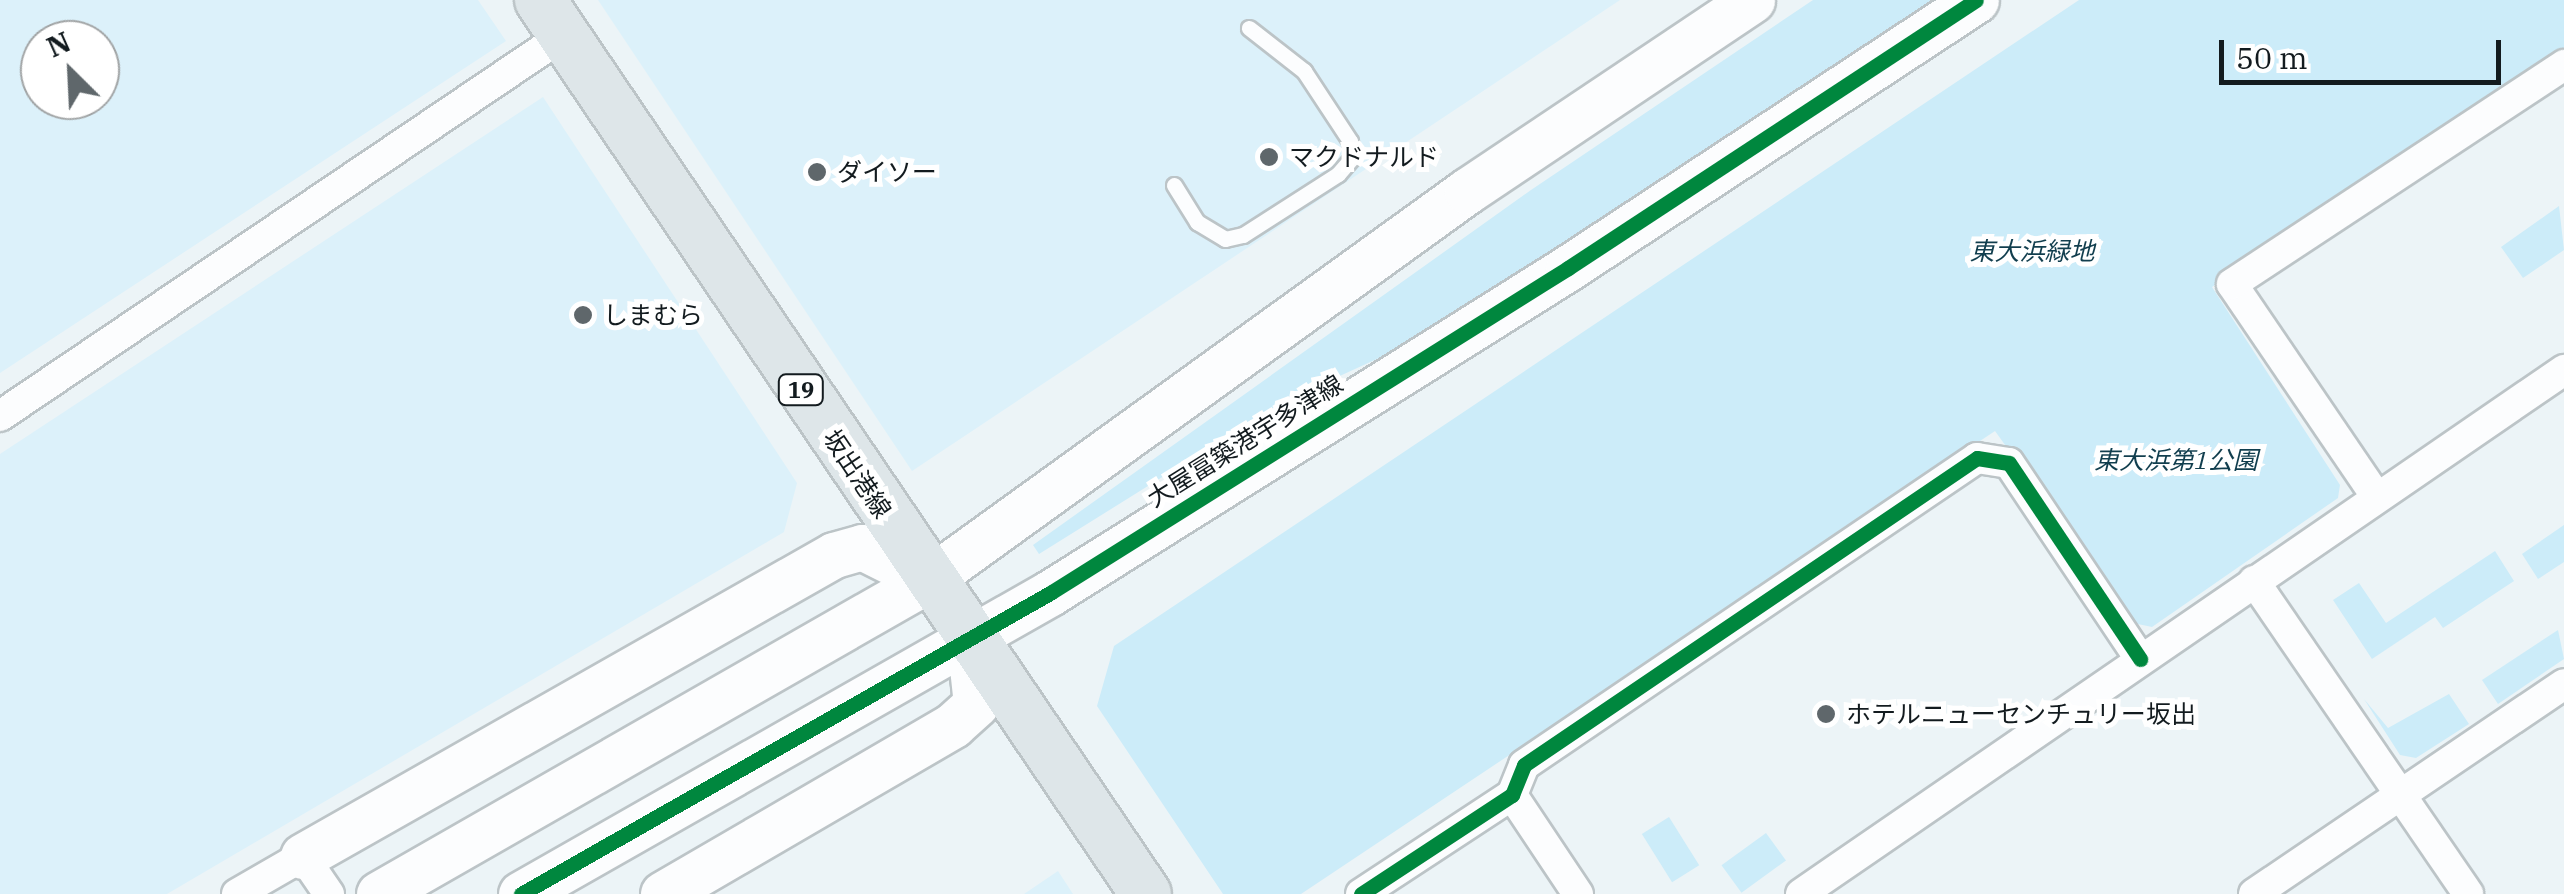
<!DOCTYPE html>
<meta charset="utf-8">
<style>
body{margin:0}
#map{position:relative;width:2564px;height:894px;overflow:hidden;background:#ecf4f7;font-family:"IBM Plex Serif","Noto Sans JP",serif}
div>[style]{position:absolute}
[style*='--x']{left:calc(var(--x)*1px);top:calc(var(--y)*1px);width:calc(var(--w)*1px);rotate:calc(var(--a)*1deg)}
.built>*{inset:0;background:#dcf1fa}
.green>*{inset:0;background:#ccecf9;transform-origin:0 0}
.roads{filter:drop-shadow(2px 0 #bcc4c7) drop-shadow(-2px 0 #bcc4c7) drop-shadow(0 2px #bcc4c7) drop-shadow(0 -2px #bcc4c7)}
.service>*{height:15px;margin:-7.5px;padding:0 7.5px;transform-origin:7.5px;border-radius:7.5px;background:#fcfdfe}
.minor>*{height:30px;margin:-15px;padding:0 15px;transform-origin:15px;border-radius:15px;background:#fcfdfe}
.secondary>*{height:45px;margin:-22.5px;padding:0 22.5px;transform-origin:22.5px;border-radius:22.5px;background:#fcfdfe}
.primary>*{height:50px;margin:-25px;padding:0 25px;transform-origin:25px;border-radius:25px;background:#dee6e9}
.cycleway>*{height:15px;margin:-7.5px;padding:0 7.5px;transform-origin:7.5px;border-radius:7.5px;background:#00873e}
.dots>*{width:28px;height:28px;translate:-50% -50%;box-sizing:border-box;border:5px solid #fff;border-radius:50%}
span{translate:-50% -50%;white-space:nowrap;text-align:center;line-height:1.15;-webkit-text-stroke:10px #fff;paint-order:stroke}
.shield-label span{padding:2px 8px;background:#fff;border:2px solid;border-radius:8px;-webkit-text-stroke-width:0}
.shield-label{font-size:22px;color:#131b1f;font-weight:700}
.poi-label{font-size:25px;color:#131b1f}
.left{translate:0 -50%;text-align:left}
.park-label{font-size:25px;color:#113e4e;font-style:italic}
.street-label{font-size:25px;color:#131b1f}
.north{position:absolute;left:20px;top:20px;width:100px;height:100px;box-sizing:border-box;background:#fff;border:2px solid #a1a4a5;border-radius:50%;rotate:336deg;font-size:28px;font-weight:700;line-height:40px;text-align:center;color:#131b1f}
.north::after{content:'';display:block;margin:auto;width:35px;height:45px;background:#5f676b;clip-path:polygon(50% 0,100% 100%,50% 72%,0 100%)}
.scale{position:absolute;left:2219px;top:40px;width:282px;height:45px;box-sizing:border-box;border:5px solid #131b1f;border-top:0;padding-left:12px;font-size:30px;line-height:35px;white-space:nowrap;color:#131b1f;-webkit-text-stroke:8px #fff;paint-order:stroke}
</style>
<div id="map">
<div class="built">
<div style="clip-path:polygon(evenodd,0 0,478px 0,506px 41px,0 373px,0 0,40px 40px,100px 40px,100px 100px,40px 100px,40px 40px)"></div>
<div style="clip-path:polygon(598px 0,1620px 0,912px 471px)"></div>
<div style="clip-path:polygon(543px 97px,797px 483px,784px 532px,167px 894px,0 894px,0 454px)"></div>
<div style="clip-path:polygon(1058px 871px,1073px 894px,1024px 894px)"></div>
</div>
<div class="green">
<div style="clip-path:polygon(1813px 0,1939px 0,1564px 251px,1392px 352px,1281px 403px,1039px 554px,1033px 545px,1531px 190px)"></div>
<div style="clip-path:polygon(2079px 0,2564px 0,2564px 49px,2212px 287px,2340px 485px,2338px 498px,2152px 627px,2133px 623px,1995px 431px,1301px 894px,1223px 894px,1097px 706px,1114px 646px)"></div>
<div style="clip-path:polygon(2559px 206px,2564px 250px,2523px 278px,2501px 247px)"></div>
<div style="clip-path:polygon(2564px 525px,2564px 562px,2538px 579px,2522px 554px)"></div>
<div style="clip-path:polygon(2495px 551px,2514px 581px,2443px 628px,2435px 617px,2372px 659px,2333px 600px,2359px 583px,2386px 623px)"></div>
<div style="clip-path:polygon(2558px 630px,2564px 659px,2498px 704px,2482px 680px)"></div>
<div style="clip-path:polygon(2449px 694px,2469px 724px,2416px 758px,2400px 755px,2364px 699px,2388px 728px)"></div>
<div style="left:1669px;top:817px;width:57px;height:32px;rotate:58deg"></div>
<div style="left:1766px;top:833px;width:34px;height:55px;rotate:54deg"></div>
</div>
<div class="roads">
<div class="service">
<div style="--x:1174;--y:185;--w:44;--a:58.1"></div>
<div style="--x:1197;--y:222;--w:33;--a:31"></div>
<div style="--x:1225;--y:239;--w:18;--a:-13"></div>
<div style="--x:1243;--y:235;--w:113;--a:-32.7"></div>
<div style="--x:1338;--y:174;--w:23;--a:-49"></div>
<div style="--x:1353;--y:157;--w:16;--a:-101"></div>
<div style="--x:1350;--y:141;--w:84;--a:-123.3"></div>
<div style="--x:1304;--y:71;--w:70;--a:-142"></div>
</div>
<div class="minor">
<div style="--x:0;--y:416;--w:681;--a:-34.04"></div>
<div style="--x:2376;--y:496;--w:256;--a:-124.2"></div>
<div style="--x:2232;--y:284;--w:398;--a:-33.4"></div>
<div style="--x:2254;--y:581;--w:379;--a:55.6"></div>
<div style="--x:1512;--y:795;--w:119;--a:56.3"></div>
<div style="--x:237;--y:894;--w:76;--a:-29.9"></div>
<div style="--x:303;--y:856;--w:46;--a:55.6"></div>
<div style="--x:1361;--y:894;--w:181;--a:-33.3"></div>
<div style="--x:1512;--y:795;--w:32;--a:-68"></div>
<div style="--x:1524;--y:765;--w:547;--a:-34.13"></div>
<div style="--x:1977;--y:458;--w:32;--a:9"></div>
<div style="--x:2009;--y:463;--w:236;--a:56.2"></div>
<div style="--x:1801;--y:894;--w:926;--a:-34.48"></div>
<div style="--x:2254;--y:894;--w:374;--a:-34.1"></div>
</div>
<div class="secondary">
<div style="--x:303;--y:856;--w:610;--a:-29.55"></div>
<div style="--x:834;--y:555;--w:29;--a:-16"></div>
<div style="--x:862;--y:547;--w:74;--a:26.6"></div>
<div style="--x:379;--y:894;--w:632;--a:-29.77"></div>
<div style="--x:928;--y:580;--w:665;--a:-35.82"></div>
<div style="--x:1467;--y:191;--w:343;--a:-33.8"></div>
<div style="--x:521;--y:894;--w:609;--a:-29.64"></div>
<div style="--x:1050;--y:593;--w:612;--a:-32.1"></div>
<div style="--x:1568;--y:268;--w:488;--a:-33.3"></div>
<div style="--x:663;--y:894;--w:336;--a:-30.2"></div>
<div style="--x:953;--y:725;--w:31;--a:-42"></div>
<div style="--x:976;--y:704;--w:64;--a:-96.2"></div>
</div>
<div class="primary">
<div style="--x:540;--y:0;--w:1080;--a:55.87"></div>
</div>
</div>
<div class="cycleway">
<div style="--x:521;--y:894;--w:609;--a:-29.64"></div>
<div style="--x:1050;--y:593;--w:612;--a:-32.1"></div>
<div style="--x:1568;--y:268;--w:488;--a:-33.3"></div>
<div style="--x:1361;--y:894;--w:181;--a:-33.3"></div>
<div style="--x:1512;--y:795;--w:32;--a:-68"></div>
<div style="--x:1524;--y:765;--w:547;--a:-34.13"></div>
<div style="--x:1977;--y:458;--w:32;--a:9"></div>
<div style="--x:2009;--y:463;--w:236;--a:56.2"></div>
</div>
<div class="dots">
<div style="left:1269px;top:157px;background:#5f676b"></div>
<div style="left:817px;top:172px;background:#5f676b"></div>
<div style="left:583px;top:315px;background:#5f676b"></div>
<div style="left:1826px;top:714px;background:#5f676b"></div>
</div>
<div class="shield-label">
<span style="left:801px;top:390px">19</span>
</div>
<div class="poi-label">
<span class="left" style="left:1289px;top:157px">マクドナルド</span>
<span class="left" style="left:837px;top:172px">ダイソー</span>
<span class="left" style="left:603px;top:315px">しまむら</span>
<span class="left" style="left:1846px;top:714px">ホテルニューセンチュリー坂出</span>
</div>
<div class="park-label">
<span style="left:2032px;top:251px">東大浜緑地</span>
<span style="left:2176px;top:460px">東大浜第1公園</span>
</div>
<div class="street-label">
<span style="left:1245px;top:441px;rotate:-32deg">大屋冨築港宇多津線</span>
<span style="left:857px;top:474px;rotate:56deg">坂出港線</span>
</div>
<div class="north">N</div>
<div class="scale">50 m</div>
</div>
